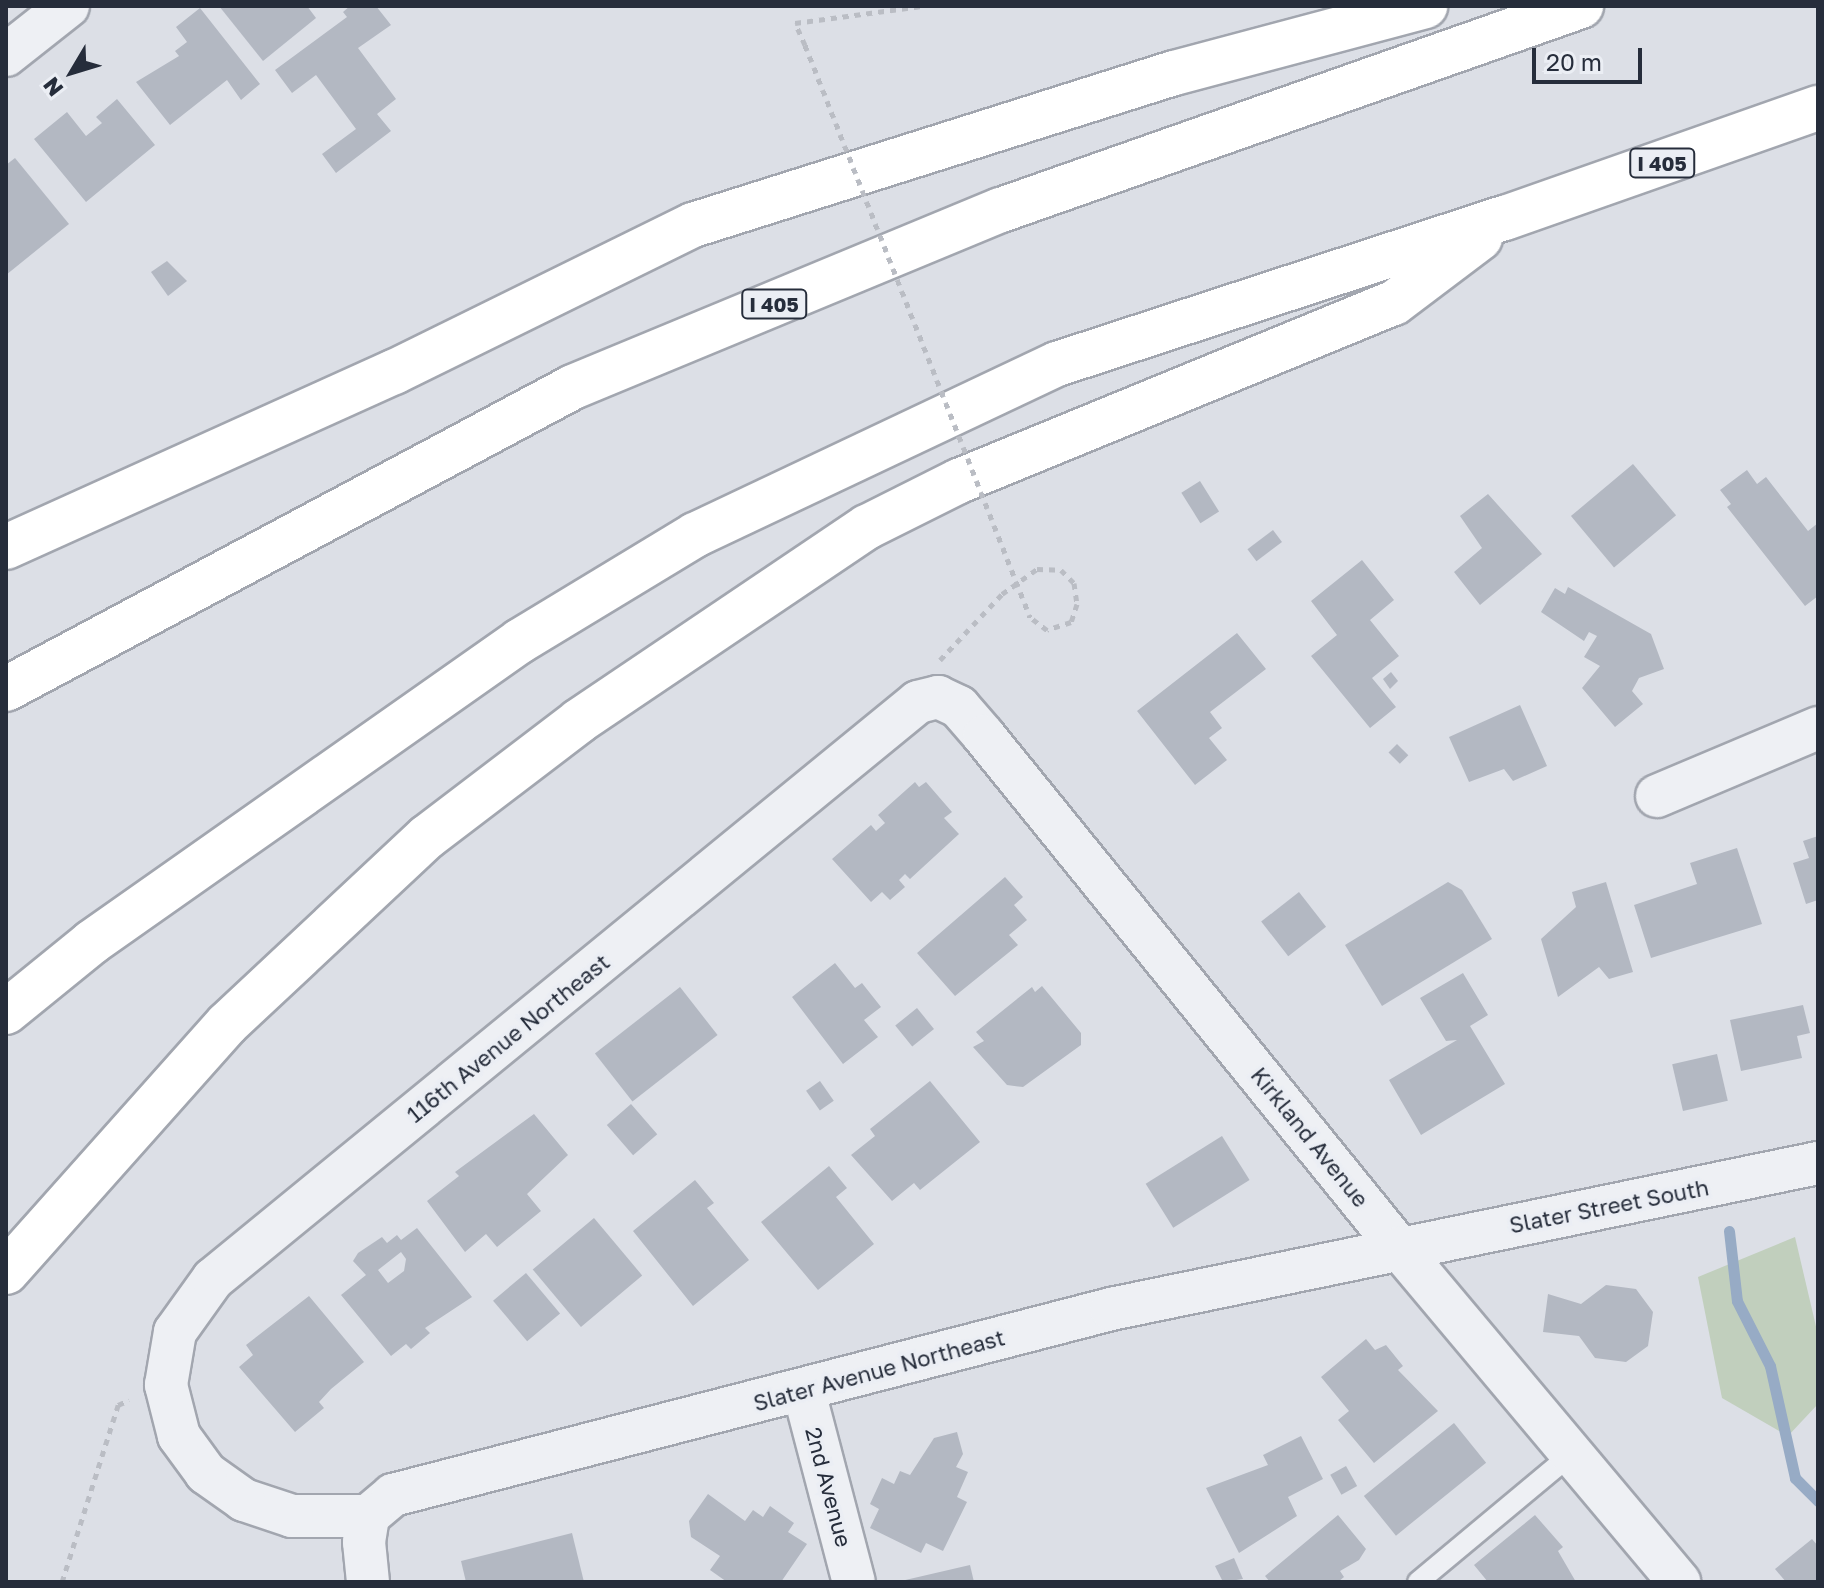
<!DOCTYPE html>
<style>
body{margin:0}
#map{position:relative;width:1824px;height:1588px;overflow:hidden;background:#dcdfe6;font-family:"Golos Text",sans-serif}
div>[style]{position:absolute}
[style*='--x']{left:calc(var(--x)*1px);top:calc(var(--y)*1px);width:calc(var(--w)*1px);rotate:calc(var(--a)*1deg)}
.green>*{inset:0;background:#c1cfbd}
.stream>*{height:11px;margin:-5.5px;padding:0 5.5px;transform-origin:5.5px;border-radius:5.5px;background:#97abc5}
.building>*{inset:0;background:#b3b8c2;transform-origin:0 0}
.path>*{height:5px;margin-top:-2.5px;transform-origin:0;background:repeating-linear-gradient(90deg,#babdc4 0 6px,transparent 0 12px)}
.roads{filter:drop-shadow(2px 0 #a2a6af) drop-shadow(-2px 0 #a2a6af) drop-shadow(0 2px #a2a6af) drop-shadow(0 -2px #a2a6af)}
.service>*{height:20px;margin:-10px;padding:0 10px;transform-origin:10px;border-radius:10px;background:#eef0f4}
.minor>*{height:42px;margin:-21px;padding:0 21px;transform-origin:21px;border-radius:21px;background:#eef0f4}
.motorway>*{height:44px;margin:-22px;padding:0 22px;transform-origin:22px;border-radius:22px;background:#fff}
.path-bridge>*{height:5px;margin-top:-2.5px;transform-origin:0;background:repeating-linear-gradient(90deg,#babdc4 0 6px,transparent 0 12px)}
span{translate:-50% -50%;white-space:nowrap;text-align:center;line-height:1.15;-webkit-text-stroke:7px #ebeef4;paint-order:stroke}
.shield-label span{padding:2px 6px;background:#ebeef4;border:2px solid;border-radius:6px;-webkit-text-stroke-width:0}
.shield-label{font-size:20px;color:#262d3b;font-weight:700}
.street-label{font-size:22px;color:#262d3b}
.frame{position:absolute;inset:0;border:8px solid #262d3b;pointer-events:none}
.north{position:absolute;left:32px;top:32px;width:80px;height:80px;-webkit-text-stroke:6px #ebeef4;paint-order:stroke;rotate:232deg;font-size:22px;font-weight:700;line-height:32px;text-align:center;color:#262d3b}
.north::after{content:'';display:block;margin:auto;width:28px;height:36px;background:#262d3b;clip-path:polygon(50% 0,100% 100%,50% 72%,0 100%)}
.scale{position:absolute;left:1532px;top:48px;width:110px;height:36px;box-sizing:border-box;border:4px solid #262d3b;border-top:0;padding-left:10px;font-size:24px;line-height:28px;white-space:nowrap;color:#262d3b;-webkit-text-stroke:6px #ebeef4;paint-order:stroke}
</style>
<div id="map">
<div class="green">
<div style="clip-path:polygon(1795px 1237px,1818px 1335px,1818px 1404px,1788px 1436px,1722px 1398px,1698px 1277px)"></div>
</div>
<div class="stream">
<div style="--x:1729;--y:1231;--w:70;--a:83.5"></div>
<div style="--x:1737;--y:1301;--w:73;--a:63.1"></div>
<div style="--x:1770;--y:1366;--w:115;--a:77.4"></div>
<div style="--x:1795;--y:1478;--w:33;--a:45"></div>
</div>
<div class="building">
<div style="clip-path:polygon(219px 6px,307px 6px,316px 18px,263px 61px)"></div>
<div style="clip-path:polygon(350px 6px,376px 6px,391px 25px,358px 48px,396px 99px,377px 114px,391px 131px,336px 173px,322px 154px,356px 129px,316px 75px,292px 93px,275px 70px,347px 17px,343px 12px)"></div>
<div style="clip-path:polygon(200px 8px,260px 84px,241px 100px,227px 80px,170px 125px,136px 82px,179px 56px,175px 51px,187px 42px,176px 27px)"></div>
<div style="clip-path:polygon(117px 99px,155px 145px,86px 202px,34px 139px,67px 112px,86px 136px,102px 123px,96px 117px)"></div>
<div style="clip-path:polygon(15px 158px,69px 224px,6px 275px,6px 165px)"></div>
<div style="clip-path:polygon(167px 261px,187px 281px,168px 296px,151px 272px)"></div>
<div style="left:1633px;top:464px;width:67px;height:81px;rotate:50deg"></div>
<div style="clip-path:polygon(1747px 470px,1757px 484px,1766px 477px,1808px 531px,1818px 523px,1818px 596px,1805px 606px,1727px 507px,1731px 504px,1720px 490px)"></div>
<div style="left:1200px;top:481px;width:36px;height:22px;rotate:58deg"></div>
<div style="clip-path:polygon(1488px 494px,1542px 554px,1480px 605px,1454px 572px,1482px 548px,1460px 516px)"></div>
<div style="left:1273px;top:530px;width:15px;height:32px;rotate:53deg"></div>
<div style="clip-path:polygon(1362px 560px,1394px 600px,1370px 620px,1399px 656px,1372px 678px,1396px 707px,1370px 728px,1311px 656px,1337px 635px,1311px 601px)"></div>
<div style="clip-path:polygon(1568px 587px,1651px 634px,1664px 669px,1639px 678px,1632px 691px,1643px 704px,1615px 727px,1582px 688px,1600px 666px,1584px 657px,1597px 636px,1589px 632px,1584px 641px,1541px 612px,1555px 588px,1565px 594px)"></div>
<div style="clip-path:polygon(1237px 633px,1266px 669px,1210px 712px,1222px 728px,1209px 738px,1227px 760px,1195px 785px,1137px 711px)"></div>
<div style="clip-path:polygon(1391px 672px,1398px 681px,1390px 689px,1383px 679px)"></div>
<div style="clip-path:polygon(1520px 705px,1547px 766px,1513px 781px,1504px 769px,1469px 782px,1449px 737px)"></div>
<div style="left:1397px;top:744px;width:16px;height:12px;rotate:45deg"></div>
<div style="clip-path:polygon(915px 782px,919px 787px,926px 782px,952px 812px,944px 818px,959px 834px,910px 879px,905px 874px,899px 880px,905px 887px,890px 900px,882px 892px,871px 902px,832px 859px,871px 825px,876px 831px,885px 823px,878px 815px)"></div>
<div style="clip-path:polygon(1818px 836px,1818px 900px,1806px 904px,1793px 863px,1809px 858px,1803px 841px)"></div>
<div style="clip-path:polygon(1737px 848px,1762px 924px,1651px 958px,1634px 905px,1697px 884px,1690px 863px)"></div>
<div style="clip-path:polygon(1005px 877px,1023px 897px,1014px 905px,1027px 920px,1009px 935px,1018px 945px,955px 996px,917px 953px)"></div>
<div style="clip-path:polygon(1448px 882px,1462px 890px,1492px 939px,1382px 1006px,1345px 945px)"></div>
<div style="clip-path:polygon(1606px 882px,1633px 972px,1609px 979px,1599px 967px,1558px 997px,1541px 939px,1576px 907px,1572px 892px)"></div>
<div style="left:1299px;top:892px;width:44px;height:48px;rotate:52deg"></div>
<div style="clip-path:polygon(835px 963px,855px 988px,862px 983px,881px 1007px,864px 1020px,878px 1037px,843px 1064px,792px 997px)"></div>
<div style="clip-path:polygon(1463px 973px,1488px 1015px,1470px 1026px,1505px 1084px,1421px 1135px,1389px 1080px,1457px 1040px,1446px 1041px,1420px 998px)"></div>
<div style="clip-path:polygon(1042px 986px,1081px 1033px,1081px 1045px,1023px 1087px,1007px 1085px,973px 1047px,984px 1041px,976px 1032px,1032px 987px,1035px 992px)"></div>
<div style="left:680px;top:987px;width:61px;height:108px;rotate:52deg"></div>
<div style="clip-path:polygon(1803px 1005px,1810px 1033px,1797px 1036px,1802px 1058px,1741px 1071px,1730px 1020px)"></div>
<div style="left:917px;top:1008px;width:27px;height:28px;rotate:51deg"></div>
<div style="left:1717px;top:1054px;width:48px;height:46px;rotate:77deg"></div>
<div style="left:820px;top:1081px;width:24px;height:17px;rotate:55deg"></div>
<div style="clip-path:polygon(930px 1081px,980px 1142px,920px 1190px,914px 1183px,892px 1201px,851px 1155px,875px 1136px,870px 1129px)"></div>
<div style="left:631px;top:1104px;width:40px;height:32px;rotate:49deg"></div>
<div style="clip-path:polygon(534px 1114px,568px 1155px,527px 1194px,541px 1211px,497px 1247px,486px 1234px,465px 1252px,427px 1201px,459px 1176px,455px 1172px)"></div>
<div style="left:1222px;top:1136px;width:52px;height:90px;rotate:58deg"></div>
<div style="clip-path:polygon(829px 1166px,847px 1188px,836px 1197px,874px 1244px,818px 1290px,761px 1222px)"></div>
<div style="clip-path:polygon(695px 1180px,714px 1203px,707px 1208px,749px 1260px,693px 1306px,633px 1231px)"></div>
<div style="left:594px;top:1218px;width:75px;height:80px;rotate:50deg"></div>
<div style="clip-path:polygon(evenodd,417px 1228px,472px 1297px,425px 1328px,430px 1333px,411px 1349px,406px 1344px,391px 1356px,341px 1295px,366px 1275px,353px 1261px,358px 1253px,382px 1237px,387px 1243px,397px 1235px,401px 1240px,417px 1228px,401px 1252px,406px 1259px,404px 1271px,388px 1283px,378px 1270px,401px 1252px)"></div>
<div style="left:526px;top:1273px;width:53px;height:43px;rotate:50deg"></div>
<div style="clip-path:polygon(1606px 1285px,1636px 1289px,1653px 1312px,1648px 1346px,1626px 1362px,1595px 1358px,1579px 1336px,1543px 1332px,1548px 1294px,1581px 1304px)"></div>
<div style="clip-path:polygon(309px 1296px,364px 1362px,331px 1389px,319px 1402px,324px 1408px,295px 1432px,239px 1367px,253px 1355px,246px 1345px)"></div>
<div style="clip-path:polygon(1366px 1339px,1375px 1350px,1386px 1345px,1403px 1366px,1398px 1370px,1438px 1411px,1374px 1463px,1338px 1420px,1349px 1411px,1321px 1377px)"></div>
<div style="left:1454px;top:1423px;width:51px;height:116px;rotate:51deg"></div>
<div style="clip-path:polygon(957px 1432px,963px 1454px,956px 1467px,968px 1472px,957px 1497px,967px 1502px,943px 1551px,926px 1543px,921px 1553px,870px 1528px,879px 1509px,870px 1504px,882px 1478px,894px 1484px,900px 1471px,910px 1475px,934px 1438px)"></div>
<div style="clip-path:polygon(1301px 1436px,1323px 1479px,1288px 1497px,1297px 1516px,1239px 1553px,1206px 1488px,1268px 1465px,1263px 1455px)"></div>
<div style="left:1346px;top:1466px;width:23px;height:18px;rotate:61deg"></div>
<div style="clip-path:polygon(708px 1494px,745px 1521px,753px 1510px,763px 1517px,770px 1506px,794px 1523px,788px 1532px,807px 1544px,781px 1582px,727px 1582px,710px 1570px,720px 1556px,691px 1537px,689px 1521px)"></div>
<div style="clip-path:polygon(1338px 1515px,1366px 1549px,1359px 1560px,1340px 1571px,1344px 1577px,1338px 1582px,1270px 1582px,1265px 1576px)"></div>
<div style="clip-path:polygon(1535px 1515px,1563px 1547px,1558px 1551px,1576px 1582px,1488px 1582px,1474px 1565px)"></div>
<div style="clip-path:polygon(572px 1533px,584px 1582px,466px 1582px,461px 1561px)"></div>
<div style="clip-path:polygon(1812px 1539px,1818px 1546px,1818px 1582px,1786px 1582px,1775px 1569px)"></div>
<div style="clip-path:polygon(1234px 1558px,1243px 1579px,1223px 1582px,1215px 1566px)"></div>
<div style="clip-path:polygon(970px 1565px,974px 1582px,901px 1582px,901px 1581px)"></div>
</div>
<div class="path">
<div style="--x:805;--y:45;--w:24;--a:-114"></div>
<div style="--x:795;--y:23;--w:128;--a:-7.6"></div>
<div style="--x:940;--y:660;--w:91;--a:-46.8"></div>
<div style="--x:1002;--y:594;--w:43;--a:-35.5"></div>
<div style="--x:1037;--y:569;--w:24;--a:2"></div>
<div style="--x:1061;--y:570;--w:18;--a:45"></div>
<div style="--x:1074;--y:583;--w:21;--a:82"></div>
<div style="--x:1077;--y:604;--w:19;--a:108"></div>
<div style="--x:1071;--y:622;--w:25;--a:162"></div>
<div style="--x:1047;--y:630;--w:21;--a:-143"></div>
<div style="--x:62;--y:1582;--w:186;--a:-72.4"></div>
<div style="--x:118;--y:1405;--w:12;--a:-24"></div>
</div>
<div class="roads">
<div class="service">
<div style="--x:1418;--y:1582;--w:202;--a:-39.8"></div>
</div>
<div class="minor">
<div style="--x:6;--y:55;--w:79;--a:-38.3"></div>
<div style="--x:1657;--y:796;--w:175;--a:-22.9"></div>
<div style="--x:804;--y:1392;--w:196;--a:75.3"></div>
<div style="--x:368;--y:1516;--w:76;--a:180"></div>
<div style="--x:292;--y:1516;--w:51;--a:-161.6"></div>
<div style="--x:244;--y:1500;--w:47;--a:-144.6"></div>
<div style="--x:206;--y:1473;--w:46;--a:-126.1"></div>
<div style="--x:179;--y:1436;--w:53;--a:-104.3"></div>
<div style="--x:166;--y:1385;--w:54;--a:-80.4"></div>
<div style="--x:175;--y:1332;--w:65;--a:-54.4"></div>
<div style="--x:213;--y:1279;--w:911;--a:-39.3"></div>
<div style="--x:918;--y:702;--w:21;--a:-14"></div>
<div style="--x:938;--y:697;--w:23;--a:25"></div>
<div style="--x:959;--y:707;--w:38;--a:49"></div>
<div style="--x:984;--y:736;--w:659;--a:50.97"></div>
<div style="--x:1399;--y:1248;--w:436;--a:50"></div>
<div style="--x:368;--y:1516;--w:33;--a:-40"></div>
<div style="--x:393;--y:1495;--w:742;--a:-14.52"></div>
<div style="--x:1111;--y:1309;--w:722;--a:-11.67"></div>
<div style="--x:368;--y:1582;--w:40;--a:-95.7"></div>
<div style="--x:364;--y:1542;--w:26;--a:-81"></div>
</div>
<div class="motorway">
<div style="--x:6;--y:547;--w:426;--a:-24.3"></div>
<div style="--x:394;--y:372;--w:333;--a:-26.2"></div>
<div style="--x:693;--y:225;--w:504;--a:-17.54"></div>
<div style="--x:1174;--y:73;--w:260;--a:-14.9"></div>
<div style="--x:6;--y:689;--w:642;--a:-28.04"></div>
<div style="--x:573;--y:387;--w:463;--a:-22.5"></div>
<div style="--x:1001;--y:210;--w:615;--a:-19.38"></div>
<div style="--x:6;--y:1012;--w:111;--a:-39.1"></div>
<div style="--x:92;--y:942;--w:523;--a:-35.12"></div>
<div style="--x:520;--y:641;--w:205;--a:-31.2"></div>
<div style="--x:695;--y:535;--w:400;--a:-25.3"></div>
<div style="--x:1057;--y:364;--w:471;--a:-18.1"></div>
<div style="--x:1505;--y:218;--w:332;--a:-19.4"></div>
<div style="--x:6;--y:1272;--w:332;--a:-48.3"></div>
<div style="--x:227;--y:1024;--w:274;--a:-43.1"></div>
<div style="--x:427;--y:837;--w:191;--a:-37.3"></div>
<div style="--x:579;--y:721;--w:347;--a:-34"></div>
<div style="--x:867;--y:527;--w:103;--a:-26.6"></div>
<div style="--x:959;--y:481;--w:470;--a:-22.3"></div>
<div style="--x:1394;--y:303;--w:108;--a:-37.1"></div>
</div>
</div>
<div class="path-bridge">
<div style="--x:805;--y:45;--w:615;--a:68.53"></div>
</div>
<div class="shield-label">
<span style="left:1662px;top:163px">I 405</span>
<span style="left:774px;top:304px">I 405</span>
</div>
<div class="street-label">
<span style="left:508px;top:1038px;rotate:-39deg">116th Avenue Northeast</span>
<span style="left:1310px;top:1137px;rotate:51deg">Kirkland Avenue</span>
<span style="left:1609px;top:1206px;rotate:-11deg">Slater Street South</span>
<span style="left:879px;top:1370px;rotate:-15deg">Slater Avenue Northeast</span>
<span style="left:829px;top:1487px;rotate:75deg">2nd Avenue</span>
</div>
<div class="frame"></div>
<div class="north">N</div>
<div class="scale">20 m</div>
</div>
